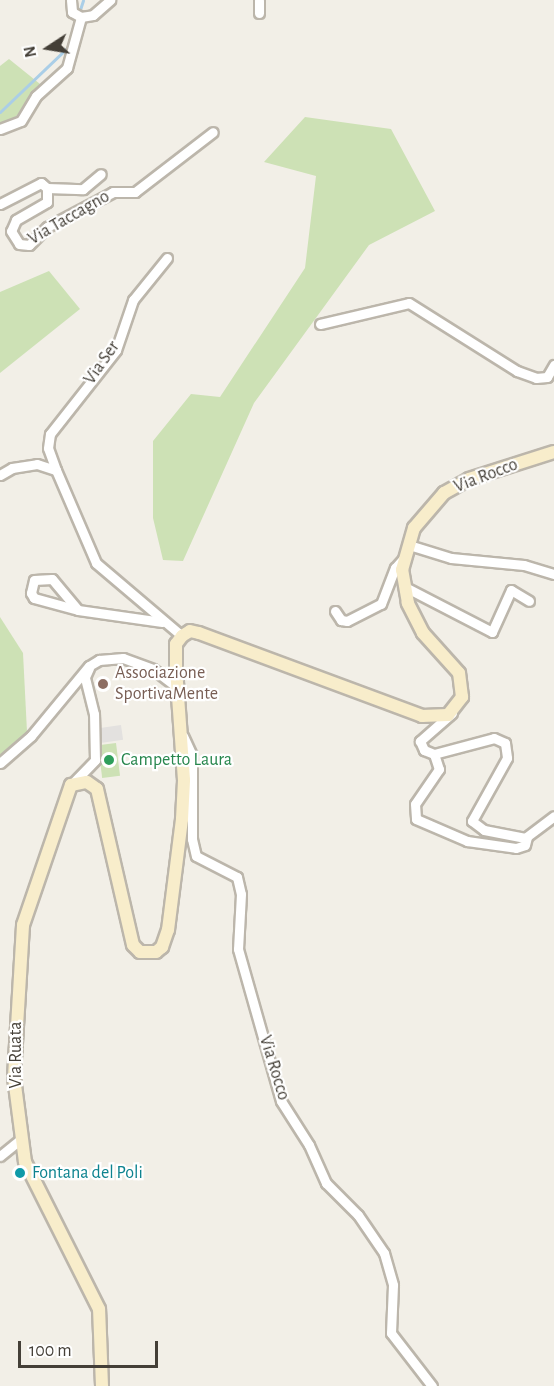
<!DOCTYPE html>
<style>
body{margin:0}
#map{position:relative;width:554px;height:1386px;overflow:hidden;background:#f2efe7;font-family:"Alegreya Sans",sans-serif}
div>[style]{position:absolute}
[style*='--x']{left:calc(var(--x)*1px);top:calc(var(--y)*1px);width:calc(var(--w)*1px);rotate:calc(var(--a)*1deg)}
.green>*{inset:0;background:#cde1b5;transform-origin:0 0}
.parking>*{inset:0;background:#e3e1df;transform-origin:0 0}
.stream>*{height:3px;margin:-1.5px;padding:0 1.5px;transform-origin:1.5px;border-radius:1.5px;background:#aacee7}
.roads{filter:drop-shadow(2px 0 #bcb6ab) drop-shadow(-2px 0 #bcb6ab) drop-shadow(0 2px #bcb6ab) drop-shadow(0 -2px #bcb6ab)}
.street>*{height:9px;margin:-4.5px;padding:0 4.5px;transform-origin:4.5px;border-radius:4.5px;background:#fff}
.secondary>*{height:12px;margin:-6px;padding:0 6px;transform-origin:6px;border-radius:6px;background:#f8edcb}
.dots>*{width:16px;height:16px;translate:-50% -50%;box-sizing:border-box;border:3px solid #fff;border-radius:50%}
span{translate:-50% -50%;white-space:nowrap;text-align:center;line-height:1.15;-webkit-text-stroke:4.5px #fff;paint-order:stroke}
.street-label{font-size:18px;color:#443f37}
.education-label{font-size:18px;color:#785e54}
.left{translate:0 -50%;text-align:left}
.leisure-label{font-size:18px;color:#27864d}
.culture-label{font-size:18px;color:#0d838f}
.north{position:absolute;left:18px;top:18px;width:60px;height:60px;-webkit-text-stroke:4px #fff;paint-order:stroke;rotate:258deg;font-size:16px;font-weight:700;line-height:24px;text-align:center;color:#443f37}
.north::after{content:'';display:block;margin:auto;width:21px;height:27px;background:#443f37;clip-path:polygon(50% 0,100% 100%,50% 72%,0 100%)}
.scale{position:absolute;left:18px;top:1341px;width:140px;height:27px;box-sizing:border-box;border:3px solid #443f37;border-top:0;padding-left:8px;font-size:18px;line-height:21px;white-space:nowrap;color:#443f37;-webkit-text-stroke:4px #fff;paint-order:stroke}
</style>
<div id="map">
<div class="green">
<div style="clip-path:polygon(9px 59px,45px 88px,0 132px,0 66px)"></div>
<div style="clip-path:polygon(305px 117px,391px 129px,435px 211px,369px 245px,254px 403px,183px 561px,163px 560px,153px 518px,153px 441px,191px 394px,220px 397px,305px 268px,316px 176px,264px 162px)"></div>
<div style="clip-path:polygon(49px 271px,80px 309px,0 373px,0 292px)"></div>
<div style="clip-path:polygon(0 617px,23px 653px,27px 732px,0 757px)"></div>
<div style="left:116px;top:743px;width:33px;height:18px;rotate:83deg"></div>
</div>
<div class="parking">
<div style="left:121px;top:725px;width:15px;height:21px;rotate:82deg"></div>
</div>
<div class="stream">
<div style="--x:74;--y:28;--w:29;--a:-72"></div>
<div style="--x:0;--y:112;--w:95;--a:-43.7"></div>
</div>
<div class="roads">
<div class="street">
<div style="--x:71;--y:0;--w:12;--a:85"></div>
<div style="--x:72;--y:12;--w:10;--a:29"></div>
<div style="--x:81;--y:17;--w:12;--a:-9"></div>
<div style="--x:93;--y:15;--w:23;--a:-41"></div>
<div style="--x:259;--y:0;--w:13;--a:90"></div>
<div style="--x:0;--y:129;--w:22;--a:-21"></div>
<div style="--x:21;--y:121;--w:29;--a:-59"></div>
<div style="--x:36;--y:96;--w:42;--a:-42.1"></div>
<div style="--x:67;--y:68;--w:53;--a:-74.6"></div>
<div style="--x:47;--y:188;--w:14;--a:90"></div>
<div style="--x:47;--y:202;--w:36;--a:150"></div>
<div style="--x:16;--y:220;--w:12;--a:114"></div>
<div style="--x:11;--y:231;--w:15;--a:58"></div>
<div style="--x:19;--y:244;--w:10;--a:6"></div>
<div style="--x:29;--y:245;--w:25;--a:-45"></div>
<div style="--x:47;--y:227;--w:75;--a:-27.9"></div>
<div style="--x:113;--y:192;--w:22;--a:0"></div>
<div style="--x:135;--y:192;--w:98;--a:-37.6"></div>
<div style="--x:0;--y:204;--w:46;--a:-27.1"></div>
<div style="--x:41;--y:183;--w:8;--a:40"></div>
<div style="--x:47;--y:188;--w:36;--a:2"></div>
<div style="--x:83;--y:189;--w:23;--a:-40"></div>
<div style="--x:320;--y:324;--w:91;--a:-13.3"></div>
<div style="--x:409;--y:303;--w:128;--a:32.2"></div>
<div style="--x:517;--y:371;--w:20;--a:20"></div>
<div style="--x:536;--y:378;--w:11;--a:-5"></div>
<div style="--x:547;--y:377;--w:14;--a:-60"></div>
<div style="--x:56;--y:470;--w:23;--a:-110"></div>
<div style="--x:48;--y:448;--w:14;--a:-82"></div>
<div style="--x:50;--y:434;--w:107;--a:-51.8"></div>
<div style="--x:116;--y:350;--w:53;--a:-71.2"></div>
<div style="--x:133;--y:300;--w:54;--a:-51"></div>
<div style="--x:0;--y:475;--w:14;--a:-30"></div>
<div style="--x:12;--y:468;--w:25;--a:-9"></div>
<div style="--x:37;--y:464;--w:20;--a:18"></div>
<div style="--x:56;--y:470;--w:101;--a:66.7"></div>
<div style="--x:96;--y:563;--w:113;--a:40.3"></div>
<div style="--x:409;--y:545;--w:44;--a:17.2"></div>
<div style="--x:451;--y:558;--w:73;--a:5.5"></div>
<div style="--x:524;--y:565;--w:31;--a:17"></div>
<div style="--x:405;--y:587;--w:98;--a:27.3"></div>
<div style="--x:492;--y:632;--w:46;--a:-65.7"></div>
<div style="--x:511;--y:590;--w:21;--a:31"></div>
<div style="--x:78;--y:610;--w:46;--a:-164.7"></div>
<div style="--x:34;--y:598;--w:6;--a:-121"></div>
<div style="--x:31;--y:593;--w:13;--a:-77"></div>
<div style="--x:34;--y:580;--w:18;--a:-3"></div>
<div style="--x:52;--y:579;--w:40;--a:50"></div>
<div style="--x:78;--y:610;--w:85;--a:8.1"></div>
<div style="--x:335;--y:611;--w:11;--a:56"></div>
<div style="--x:341;--y:620;--w:6;--a:9"></div>
<div style="--x:347;--y:621;--w:38;--a:-27"></div>
<div style="--x:381;--y:604;--w:39;--a:-69"></div>
<div style="--x:395;--y:568;--w:13;--a:-48"></div>
<div style="--x:452;--y:713;--w:43;--a:138.8"></div>
<div style="--x:420;--y:741;--w:10;--a:66"></div>
<div style="--x:424;--y:750;--w:11;--a:22"></div>
<div style="--x:434;--y:754;--w:62;--a:-14.9"></div>
<div style="--x:494;--y:738;--w:12;--a:24"></div>
<div style="--x:505;--y:743;--w:15;--a:82"></div>
<div style="--x:507;--y:758;--w:72;--a:119.1"></div>
<div style="--x:472;--y:821;--w:15;--a:37"></div>
<div style="--x:484;--y:830;--w:42;--a:11"></div>
<div style="--x:525;--y:838;--w:36;--a:-37"></div>
<div style="--x:183;--y:736;--w:21;--a:65"></div>
<div style="--x:192;--y:755;--w:84;--a:90"></div>
<div style="--x:192;--y:839;--w:17;--a:77"></div>
<div style="--x:196;--y:856;--w:46;--a:27.1"></div>
<div style="--x:237;--y:877;--w:17;--a:77"></div>
<div style="--x:241;--y:894;--w:55;--a:93.1"></div>
<div style="--x:238;--y:949;--w:158;--a:74.2"></div>
<div style="--x:281;--y:1101;--w:52;--a:57.5"></div>
<div style="--x:309;--y:1145;--w:42;--a:65.9"></div>
<div style="--x:326;--y:1183;--w:45;--a:45"></div>
<div style="--x:358;--y:1215;--w:46;--a:55.6"></div>
<div style="--x:384;--y:1253;--w:33;--a:74"></div>
<div style="--x:393;--y:1285;--w:48;--a:92.4"></div>
<div style="--x:391;--y:1333;--w:67;--a:52.3"></div>
<div style="--x:434;--y:754;--w:16;--a:72"></div>
<div style="--x:439;--y:769;--w:42;--a:124.4"></div>
<div style="--x:415;--y:804;--w:15;--a:86"></div>
<div style="--x:416;--y:819;--w:56;--a:23.3"></div>
<div style="--x:467;--y:841;--w:49;--a:8.1"></div>
<div style="--x:516;--y:848;--w:9;--a:-18"></div>
<div style="--x:525;--y:845;--w:8;--a:-76"></div>
<div style="--x:0;--y:763;--w:41;--a:-41.1"></div>
<div style="--x:31;--y:736;--w:91;--a:-50.4"></div>
<div style="--x:89;--y:666;--w:12;--a:-31"></div>
<div style="--x:99;--y:660;--w:24;--a:-5"></div>
<div style="--x:123;--y:658;--w:32;--a:20"></div>
<div style="--x:153;--y:669;--w:30;--a:37"></div>
<div style="--x:71;--y:785;--w:35;--a:-46"></div>
<div style="--x:95;--y:760;--w:46;--a:-91.2"></div>
<div style="--x:94;--y:714;--w:38;--a:-104"></div>
<div style="--x:85;--y:677;--w:10;--a:-66"></div>
<div style="--x:0;--y:1156;--w:26;--a:-39"></div>
</div>
<div class="secondary">
<div style="--x:102;--y:1386;--w:77;--a:-92.2"></div>
<div style="--x:99;--y:1309;--w:165;--a:-116.7"></div>
<div style="--x:25;--y:1162;--w:86;--a:-97.4"></div>
<div style="--x:14;--y:1077;--w:152;--a:-86.6"></div>
<div style="--x:23;--y:925;--w:148;--a:-71.1"></div>
<div style="--x:71;--y:785;--w:16;--a:-11"></div>
<div style="--x:87;--y:782;--w:12;--a:35"></div>
<div style="--x:97;--y:789;--w:160;--a:77"></div>
<div style="--x:133;--y:945;--w:10;--a:45"></div>
<div style="--x:140;--y:952;--w:16;--a:0"></div>
<div style="--x:156;--y:952;--w:8;--a:-40"></div>
<div style="--x:162;--y:947;--w:18;--a:-71"></div>
<div style="--x:168;--y:930;--w:112;--a:-82.8"></div>
<div style="--x:182;--y:819;--w:39;--a:-87"></div>
<div style="--x:184;--y:780;--w:111;--a:-94.1"></div>
<div style="--x:176;--y:669;--w:25;--a:-90"></div>
<div style="--x:176;--y:644;--w:10;--a:-53"></div>
<div style="--x:182;--y:636;--w:9;--a:-32"></div>
<div style="--x:190;--y:631;--w:9;--a:13"></div>
<div style="--x:199;--y:633;--w:238;--a:20.4"></div>
<div style="--x:422;--y:716;--w:26;--a:-2"></div>
<div style="--x:448;--y:715;--w:23;--a:-52"></div>
<div style="--x:462;--y:697;--w:24;--a:-97"></div>
<div style="--x:459;--y:673;--w:54;--a:-132"></div>
<div style="--x:423;--y:633;--w:34;--a:-117"></div>
<div style="--x:408;--y:603;--w:34;--a:-100"></div>
<div style="--x:402;--y:570;--w:44;--a:-74.1"></div>
<div style="--x:414;--y:528;--w:46;--a:-49.4"></div>
<div style="--x:444;--y:493;--w:29;--a:-29"></div>
<div style="--x:469;--y:479;--w:89;--a:-17.6"></div>
</div>
</div>
<div class="dots">
<div style="left:103px;top:684px;background:#8d6e63"></div>
<div style="left:109px;top:760px;background:#2e9e5b"></div>
<div style="left:20px;top:1173px;background:#0f9aa8"></div>
</div>
<div class="street-label">
<span style="left:69px;top:218px;rotate:-30deg">Via Taccagno</span>
<span style="left:102px;top:363px;rotate:-55deg">Via Ser</span>
<span style="left:486px;top:476px;rotate:-21deg">Via Rocco</span>
<span style="left:16px;top:1055px;rotate:-90deg">Via Ruata</span>
<span style="left:274px;top:1068px;rotate:73deg">Via Rocco</span>
</div>
<div class="education-label">
<span class="left" style="left:115px;top:684px">Associazione<br>SportivaMente</span>
</div>
<div class="leisure-label">
<span class="left" style="left:121px;top:760px">Campetto Laura</span>
</div>
<div class="culture-label">
<span class="left" style="left:32px;top:1173px">Fontana del Poli</span>
</div>
<div class="north">N</div>
<div class="scale">100 m</div>
</div>
